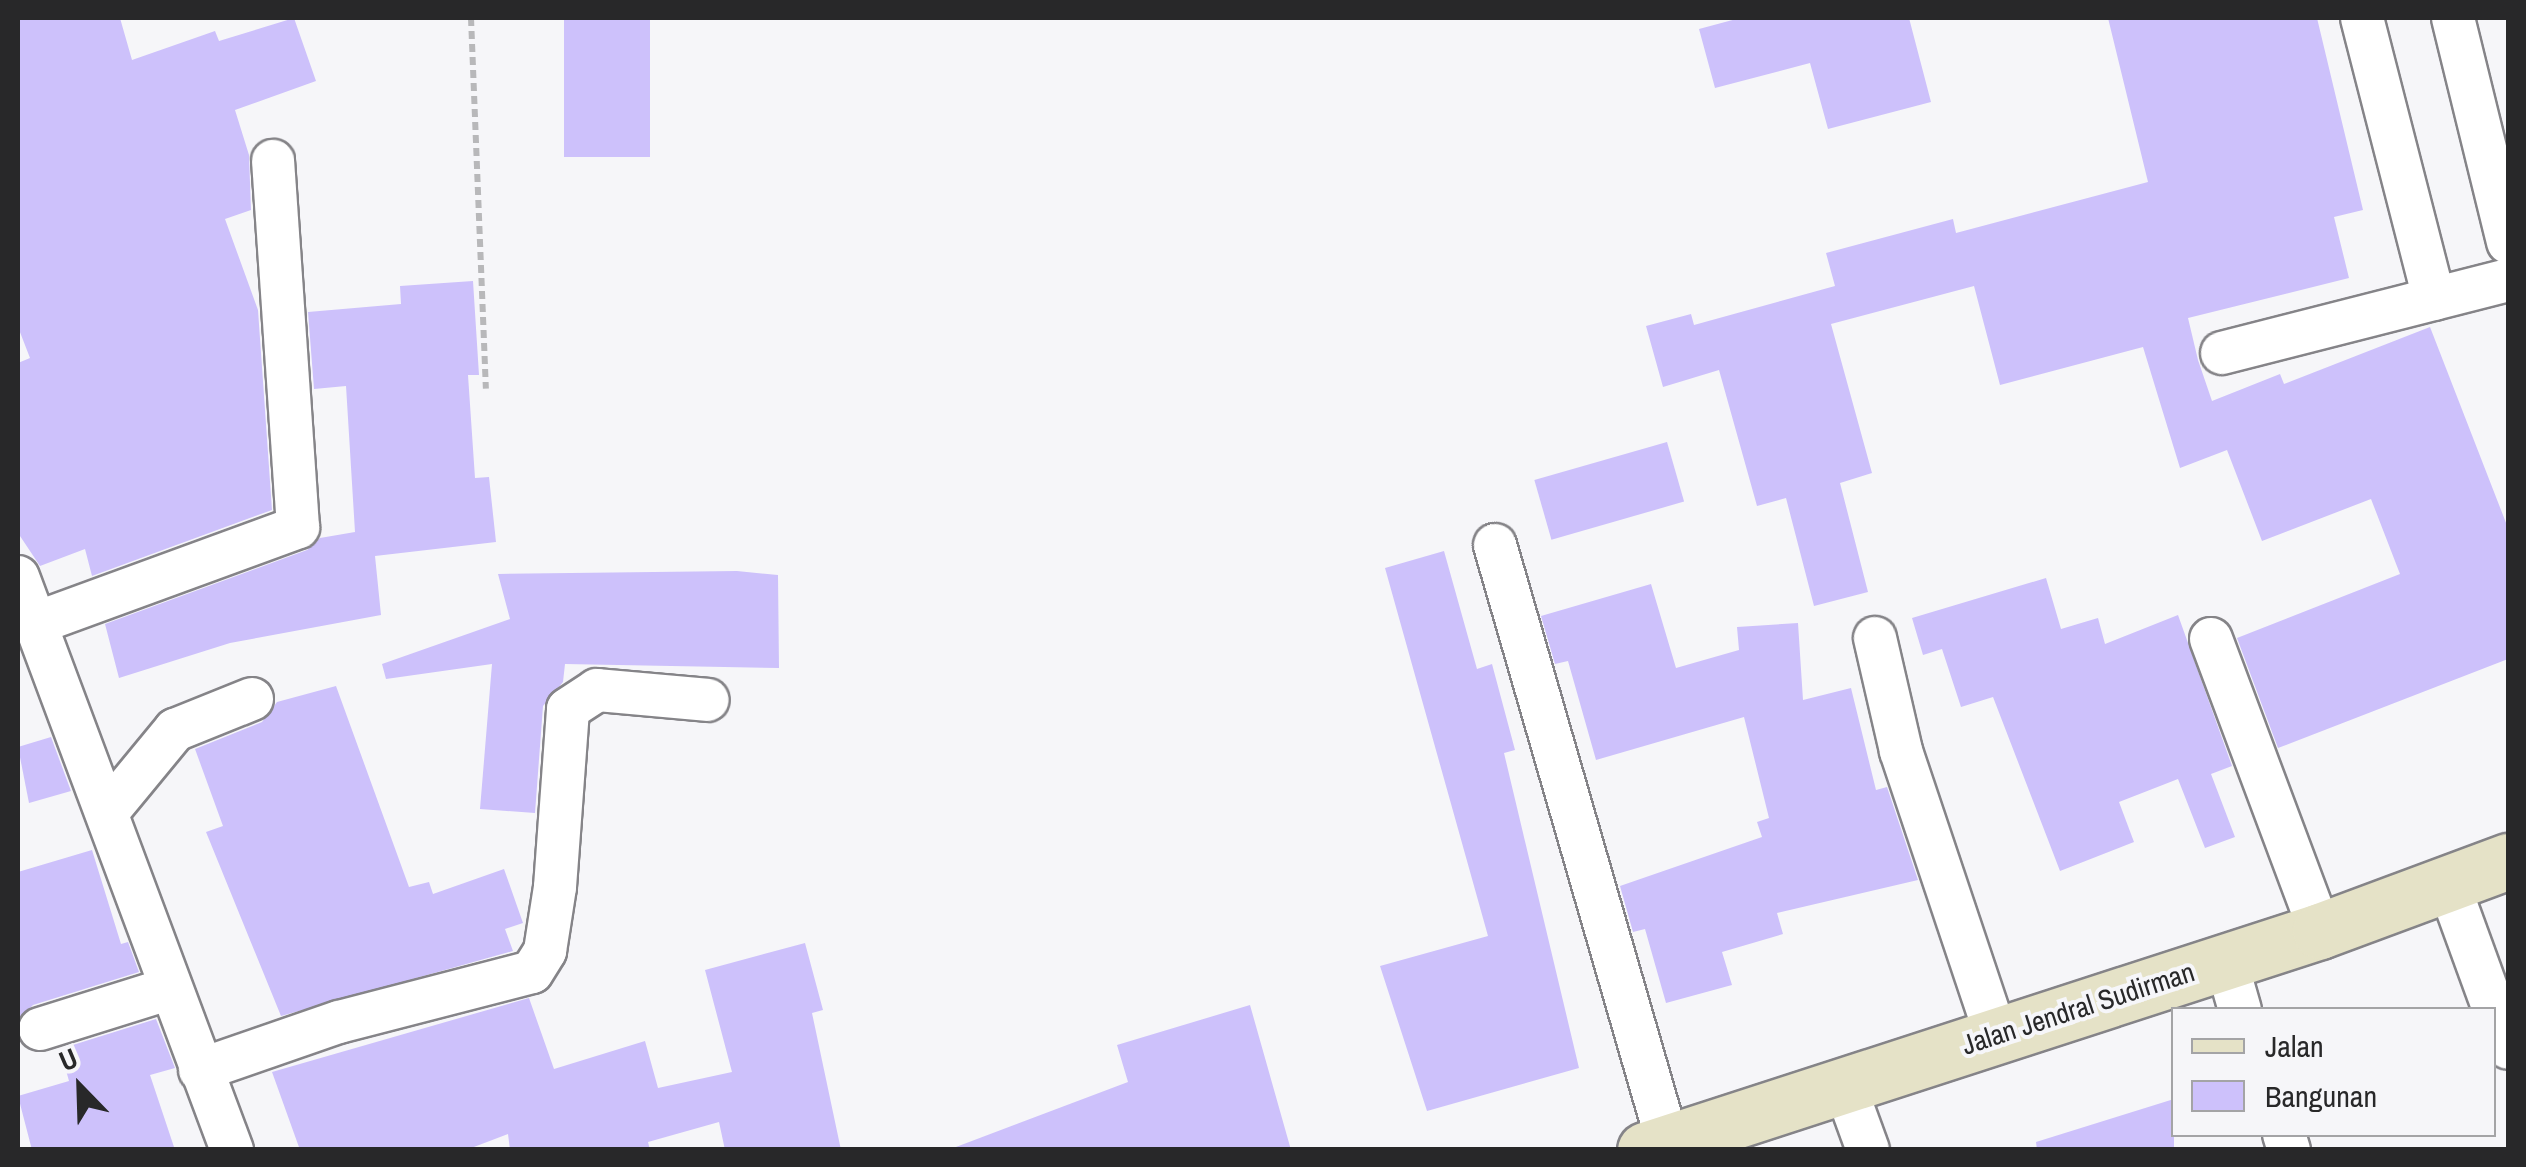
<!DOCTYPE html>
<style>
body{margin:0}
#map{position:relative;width:2526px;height:1167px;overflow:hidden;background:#f6f6f9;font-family:"Archivo Narrow",sans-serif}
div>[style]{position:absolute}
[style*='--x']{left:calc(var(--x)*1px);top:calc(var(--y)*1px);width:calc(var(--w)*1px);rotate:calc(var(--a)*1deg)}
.building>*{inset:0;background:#cdc1fb;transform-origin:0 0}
.path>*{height:6px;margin-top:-3px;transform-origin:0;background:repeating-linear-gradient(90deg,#b8b8ba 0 8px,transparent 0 13px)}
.roads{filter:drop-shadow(2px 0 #858488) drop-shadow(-2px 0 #858488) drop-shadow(0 2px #858488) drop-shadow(0 -2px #858488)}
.street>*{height:42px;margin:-21px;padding:0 21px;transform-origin:21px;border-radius:21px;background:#fff}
.secondary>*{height:55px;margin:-27.5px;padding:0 27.5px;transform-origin:27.5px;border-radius:27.5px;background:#e5e2c7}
span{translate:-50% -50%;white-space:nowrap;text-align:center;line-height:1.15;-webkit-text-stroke:8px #f6f6f9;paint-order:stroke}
.street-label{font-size:28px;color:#282829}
.frame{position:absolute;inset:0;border:20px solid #282829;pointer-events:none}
.legend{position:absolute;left:2171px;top:1007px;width:325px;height:130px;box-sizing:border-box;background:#f6f6f9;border:2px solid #a4a4a6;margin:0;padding:12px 18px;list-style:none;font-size:30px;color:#282829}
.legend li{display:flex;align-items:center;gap:20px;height:50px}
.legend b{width:50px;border:2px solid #a4a4a6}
.north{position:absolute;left:30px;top:1037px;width:100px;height:100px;-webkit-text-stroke:8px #f6f6f9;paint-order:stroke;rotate:337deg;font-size:28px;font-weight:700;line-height:40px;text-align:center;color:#282829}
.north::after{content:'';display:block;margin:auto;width:35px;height:45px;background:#282829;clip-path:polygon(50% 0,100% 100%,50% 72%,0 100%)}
</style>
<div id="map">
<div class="building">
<div style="clip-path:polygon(18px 18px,120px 18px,132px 60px,215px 31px,219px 41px,294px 18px,316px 81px,235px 110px,249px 155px,251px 210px,225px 219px,258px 310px,272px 510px,92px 576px,85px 549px,40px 566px,18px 533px,18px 363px,30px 358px,18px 327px)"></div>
<div style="left:564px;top:18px;width:86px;height:139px"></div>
<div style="clip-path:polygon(1740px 18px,1909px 18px,1931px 102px,1828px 129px,1810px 63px,1715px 88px,1699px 29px)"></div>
<div style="clip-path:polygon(2108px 18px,2317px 18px,2363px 210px,2334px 217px,2349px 278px,2188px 318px,2198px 360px,2212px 401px,2280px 374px,2284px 384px,2430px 327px,2508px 528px,2508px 659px,2278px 748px,2237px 638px,2400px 574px,2371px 499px,2262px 541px,2227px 450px,2180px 468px,2143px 347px,2000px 385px,1974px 286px,1831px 324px,1872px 473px,1840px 483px,1868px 592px,1814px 606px,1786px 498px,1757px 506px,1719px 370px,1663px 387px,1646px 326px,1691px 314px,1694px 325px,1835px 286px,1826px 253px,1953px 219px,1956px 233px,2148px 182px)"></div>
<div style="clip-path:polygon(473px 281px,479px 375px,468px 375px,475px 478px,489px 477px,496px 542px,375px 556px,381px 615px,230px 643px,119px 678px,105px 624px,307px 550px,320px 538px,355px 532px,346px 386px,314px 389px,308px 312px,401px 304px,400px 286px)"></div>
<div style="left:1667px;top:442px;width:62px;height:138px;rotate:74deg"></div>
<div style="clip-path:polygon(1444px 551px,1477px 669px,1492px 664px,1515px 750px,1504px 753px,1579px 1068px,1427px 1111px,1380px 966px,1488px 936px,1385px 568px)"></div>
<div style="clip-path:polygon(737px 571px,778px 575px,779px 668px,565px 664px,563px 682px,543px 706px,535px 813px,480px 809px,492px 664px,386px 679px,382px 664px,510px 619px,498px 574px)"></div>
<div style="clip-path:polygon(2046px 578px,2061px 629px,2098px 618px,2105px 644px,2178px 615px,2232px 766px,2211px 774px,2235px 837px,2205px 848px,2178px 779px,2119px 802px,2134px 842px,2060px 871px,1993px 697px,1961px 707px,1942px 649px,1923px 655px,1912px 618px)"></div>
<div style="clip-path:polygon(1651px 584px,1676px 668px,1739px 650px,1737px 627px,1798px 623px,1803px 700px,1851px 688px,1876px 790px,1887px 787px,1918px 880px,1777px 913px,1783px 934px,1722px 952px,1732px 985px,1666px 1003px,1645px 929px,1633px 932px,1620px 886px,1762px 837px,1757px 822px,1769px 818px,1744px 717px,1596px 760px,1568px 661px,1555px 664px,1541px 616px)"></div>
<div style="clip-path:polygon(336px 686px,409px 887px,429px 882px,433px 894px,504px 869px,523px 923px,505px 929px,513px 951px,281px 1016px,206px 832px,223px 826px,195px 749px,262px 722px,277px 702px)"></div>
<div style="clip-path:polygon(51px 737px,71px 791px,29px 803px,18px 747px)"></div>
<div style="clip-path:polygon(92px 850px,121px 944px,128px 942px,139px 972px,33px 1005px,18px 1020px,18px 872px)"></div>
<div style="clip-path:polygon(805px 943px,823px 1010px,812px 1013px,841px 1150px,725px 1150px,719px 1122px,648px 1142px,650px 1150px,510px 1150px,508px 1134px,466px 1150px,300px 1150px,272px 1072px,529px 998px,554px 1069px,645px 1041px,658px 1088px,732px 1072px,705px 970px)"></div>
<div style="clip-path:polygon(1250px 1005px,1291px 1150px,948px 1150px,1128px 1082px,1117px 1045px)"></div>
<div style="clip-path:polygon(156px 1019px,175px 1068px,150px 1075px,175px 1150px,32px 1150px,18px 1096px,69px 1081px,60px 1049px)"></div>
<div style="clip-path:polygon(2174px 1099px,2174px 1150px,2037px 1150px,2036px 1142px)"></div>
</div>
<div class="path">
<div style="--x:471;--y:18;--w:371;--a:87.7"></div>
</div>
<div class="roads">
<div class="street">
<div style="--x:2362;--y:18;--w:290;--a:75.6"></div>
<div style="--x:2453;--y:18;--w:231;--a:76.2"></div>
<div style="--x:2222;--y:353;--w:295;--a:-14.3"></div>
<div style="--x:1495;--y:545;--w:630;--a:73.87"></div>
<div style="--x:18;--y:577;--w:612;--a:69.52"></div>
<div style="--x:39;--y:622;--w:276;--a:-20.1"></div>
<div style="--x:298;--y:527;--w:367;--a:-93.9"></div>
<div style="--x:1875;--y:638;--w:116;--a:77"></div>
<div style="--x:1901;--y:751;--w:299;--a:71.5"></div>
<div style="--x:2211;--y:639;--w:312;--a:69.5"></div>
<div style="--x:109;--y:810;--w:104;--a:-50.5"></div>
<div style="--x:175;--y:730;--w:83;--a:-21.9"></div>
<div style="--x:2449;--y:886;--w:172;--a:70"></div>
<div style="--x:2226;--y:961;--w:51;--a:74.1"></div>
<div style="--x:40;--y:1029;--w:134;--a:-17.4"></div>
<div style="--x:200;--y:1070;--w:147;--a:-19.1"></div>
<div style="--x:339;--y:1022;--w:199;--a:-14.5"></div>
<div style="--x:532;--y:972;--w:25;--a:-58"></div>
<div style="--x:545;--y:951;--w:65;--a:-81.1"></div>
<div style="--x:555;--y:887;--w:178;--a:-85.8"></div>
<div style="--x:568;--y:709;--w:35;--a:-33"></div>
<div style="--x:597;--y:690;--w:111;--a:5.1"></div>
<div style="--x:1844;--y:1084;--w:70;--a:70"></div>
<div style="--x:2284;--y:1134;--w:17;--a:73"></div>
</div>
<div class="secondary">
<div style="--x:1645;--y:1150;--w:710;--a:-17.98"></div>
<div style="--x:2320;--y:931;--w:201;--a:-20.4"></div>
</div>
</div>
<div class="street-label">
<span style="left:2078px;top:1008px;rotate:-18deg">Jalan Jendral Sudirman</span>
</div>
<div class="frame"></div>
<ul class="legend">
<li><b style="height:12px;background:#e5e2c7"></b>Jalan</li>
<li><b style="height:28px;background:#cdc1fb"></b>Bangunan</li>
</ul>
<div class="north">U</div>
</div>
